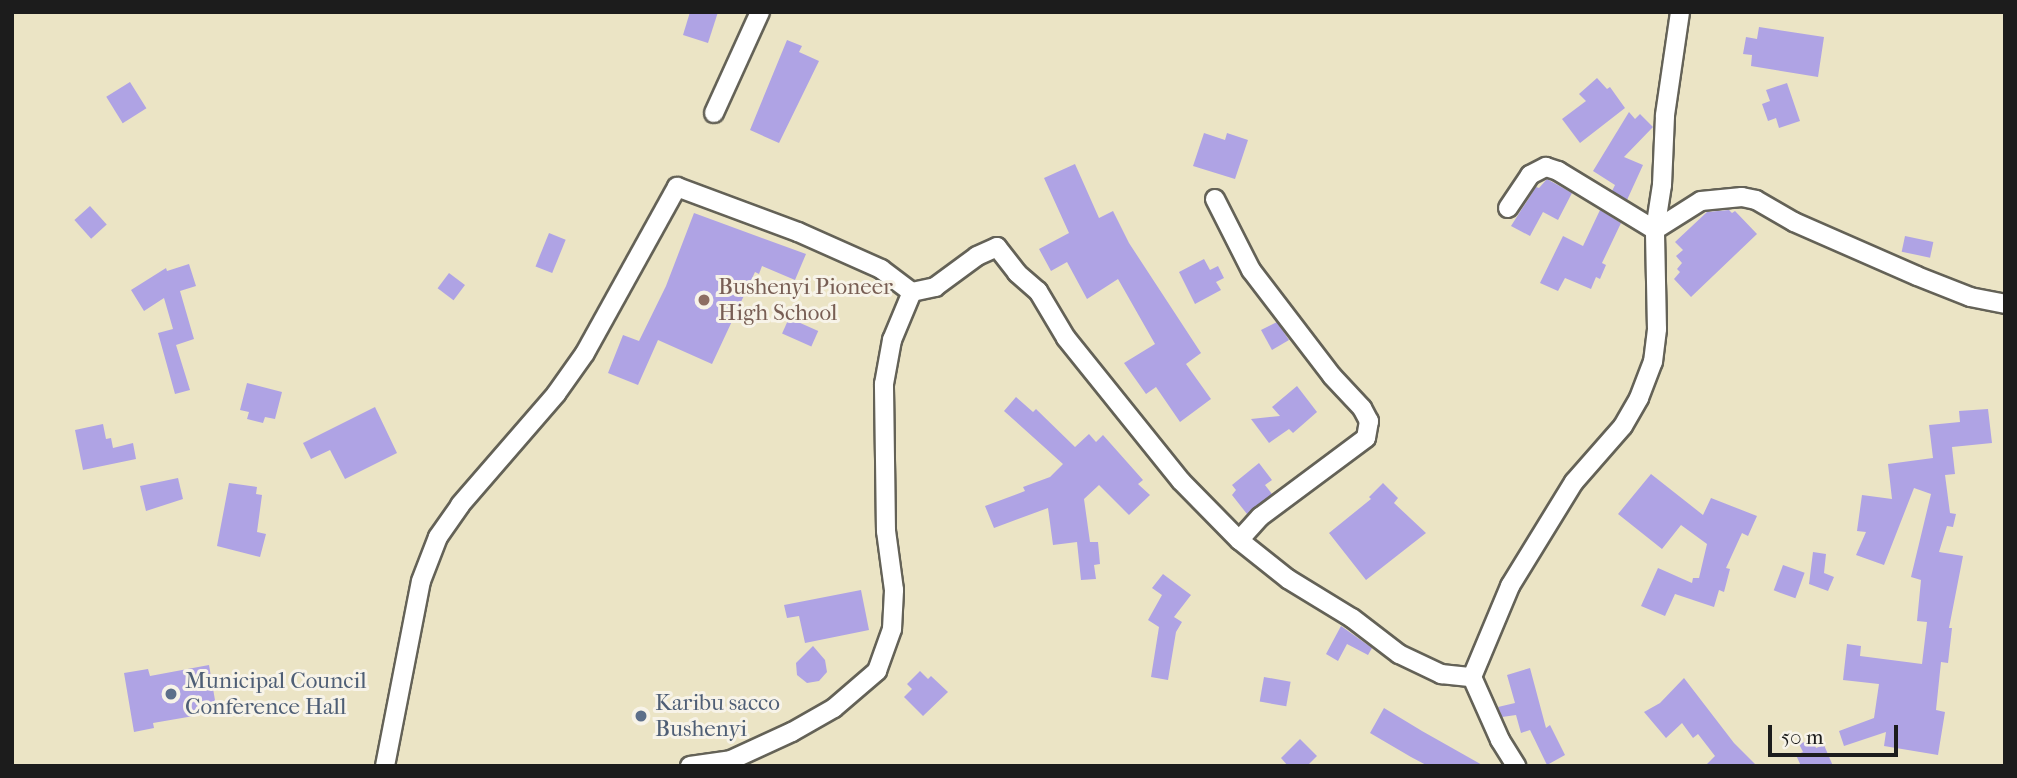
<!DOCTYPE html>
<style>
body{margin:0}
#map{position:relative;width:2017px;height:778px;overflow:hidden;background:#ebe4c5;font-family:"IM FELL French Canon",serif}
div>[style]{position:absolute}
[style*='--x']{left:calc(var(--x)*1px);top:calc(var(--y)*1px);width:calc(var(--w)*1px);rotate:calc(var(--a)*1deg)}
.building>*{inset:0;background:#afa3e4;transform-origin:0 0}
.roads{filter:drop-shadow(2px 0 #646257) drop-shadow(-2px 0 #646257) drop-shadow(0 2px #646257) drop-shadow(0 -2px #646257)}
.minor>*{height:18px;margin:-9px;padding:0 9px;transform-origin:9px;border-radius:9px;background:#fff}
.dots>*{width:19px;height:19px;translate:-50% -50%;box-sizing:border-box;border:4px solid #f7f3e8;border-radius:50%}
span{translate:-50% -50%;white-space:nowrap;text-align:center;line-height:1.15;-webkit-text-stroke:6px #f7f3e8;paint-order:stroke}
.education-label{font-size:23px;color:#785e54}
.left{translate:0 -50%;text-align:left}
.service-label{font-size:23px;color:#4e5e75}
.frame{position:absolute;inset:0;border:14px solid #1c1c1c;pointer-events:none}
.scale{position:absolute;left:1768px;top:725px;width:130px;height:32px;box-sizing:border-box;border:4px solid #1c1c1c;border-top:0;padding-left:9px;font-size:21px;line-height:24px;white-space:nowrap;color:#1c1c1c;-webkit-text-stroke:5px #f7f3e8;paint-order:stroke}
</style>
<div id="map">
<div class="building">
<div style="clip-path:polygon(690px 12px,718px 12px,708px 43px,683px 35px)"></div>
<div style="clip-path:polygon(1759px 27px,1824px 37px,1818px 77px,1751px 66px,1752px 55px,1743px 54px,1746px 37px,1757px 39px)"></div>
<div style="clip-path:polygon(787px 40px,802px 46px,799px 52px,819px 61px,779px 143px,750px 130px)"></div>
<div style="clip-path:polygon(1597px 78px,1607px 89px,1610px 87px,1625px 108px,1580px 143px,1562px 119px,1586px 101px,1579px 94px)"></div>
<div style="left:130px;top:82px;width:31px;height:28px;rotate:58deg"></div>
<div style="clip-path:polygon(1787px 83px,1800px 121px,1779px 128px,1776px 118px,1768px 121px,1762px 104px,1770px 101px,1766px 90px)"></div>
<div style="clip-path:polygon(1629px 112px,1635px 119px,1640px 114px,1653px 127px,1624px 157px,1643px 165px,1627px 200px,1612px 191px,1615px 185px,1593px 171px)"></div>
<div style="clip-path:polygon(1204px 133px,1225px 140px,1227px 133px,1248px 140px,1235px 179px,1193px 166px)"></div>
<div style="clip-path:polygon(1075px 164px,1099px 218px,1113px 211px,1129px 243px,1201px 353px,1186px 364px,1211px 399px,1180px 422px,1156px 387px,1146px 394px,1124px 363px,1155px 344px,1118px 279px,1087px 299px,1067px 262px,1051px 271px,1039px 249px,1069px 233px,1044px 178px)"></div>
<div style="clip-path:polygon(1547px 179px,1572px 193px,1558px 220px,1543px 212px,1530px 236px,1511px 226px,1536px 187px,1539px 188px)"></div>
<div style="left:90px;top:206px;width:25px;height:21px;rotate:48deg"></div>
<div style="clip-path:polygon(1600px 210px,1621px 223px,1602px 263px,1606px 265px,1600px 279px,1596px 277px,1591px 289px,1565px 278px,1558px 291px,1540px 283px,1563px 236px,1583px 246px)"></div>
<div style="clip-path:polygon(1729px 210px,1732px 213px,1735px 211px,1757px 234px,1691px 297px,1674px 279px,1680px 272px,1677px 269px,1682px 263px,1676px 256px,1683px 250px,1675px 242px,1707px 212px)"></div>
<div style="clip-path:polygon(694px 213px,806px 254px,795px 280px,762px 266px,759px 274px,755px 272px,712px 364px,658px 340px,638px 385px,608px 373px,623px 335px,639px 341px,666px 286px)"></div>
<div style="left:549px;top:233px;width:18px;height:36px;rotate:22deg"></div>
<div style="left:1905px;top:236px;width:29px;height:16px;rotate:12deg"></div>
<div style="clip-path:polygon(1204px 259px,1210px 270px,1218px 266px,1224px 278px,1216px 282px,1221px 290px,1195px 304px,1179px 272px)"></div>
<div style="clip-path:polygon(189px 264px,196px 286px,180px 291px,194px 339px,176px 345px,190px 390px,175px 394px,158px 333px,173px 329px,164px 298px,144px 311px,131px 290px,166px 268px,167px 271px)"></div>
<div style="left:449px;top:273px;width:20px;height:19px;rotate:37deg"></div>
<div style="left:789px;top:318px;width:32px;height:17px;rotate:24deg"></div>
<div style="clip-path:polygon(1277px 322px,1289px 340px,1272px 350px,1261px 330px)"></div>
<div style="clip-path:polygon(247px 383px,282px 392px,275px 419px,265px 417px,263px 423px,247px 419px,249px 412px,240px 410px)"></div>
<div style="clip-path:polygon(1297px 386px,1317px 412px,1293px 433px,1289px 429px,1269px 443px,1251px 419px,1280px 416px,1272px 407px)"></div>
<div style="clip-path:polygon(1016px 397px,1033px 412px,1036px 409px,1075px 447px,1089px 434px,1096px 442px,1103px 435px,1143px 480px,1138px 484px,1150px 495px,1129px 515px,1099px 485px,1084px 499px,1090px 542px,1098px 542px,1100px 564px,1094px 565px,1096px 579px,1081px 580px,1077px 542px,1053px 545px,1048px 508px,994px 528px,985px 506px,1025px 491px,1023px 487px,1050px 477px,1063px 464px,1004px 411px)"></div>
<div style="clip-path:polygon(375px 407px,397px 453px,345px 479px,330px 450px,311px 459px,303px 443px)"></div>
<div style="clip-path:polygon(1988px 409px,1992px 443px,1952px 447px,1955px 474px,1945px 475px,1950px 513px,1956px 514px,1953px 527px,1947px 526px,1939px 552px,1963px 556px,1949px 628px,1952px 628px,1948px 663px,1941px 662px,1936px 710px,1945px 712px,1938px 755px,1884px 746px,1886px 732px,1844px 746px,1839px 731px,1874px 718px,1879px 684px,1843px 680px,1847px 644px,1861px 646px,1860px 656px,1922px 664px,1927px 622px,1917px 621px,1921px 580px,1911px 577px,1931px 494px,1914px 488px,1884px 565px,1856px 555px,1866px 532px,1857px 531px,1862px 495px,1892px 499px,1888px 464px,1933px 458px,1929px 425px,1960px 422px,1959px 411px)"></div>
<div style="clip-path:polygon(103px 424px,106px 439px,111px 438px,113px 448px,133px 443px,136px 459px,83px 470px,75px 430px)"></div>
<div style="clip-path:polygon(1259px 463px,1272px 480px,1265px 485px,1272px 494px,1247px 514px,1232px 495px,1236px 490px,1232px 485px)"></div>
<div style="clip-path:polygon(1651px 474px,1703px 515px,1711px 498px,1757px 516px,1748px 536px,1742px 533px,1726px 568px,1730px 569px,1724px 592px,1719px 590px,1714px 607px,1675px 594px,1665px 616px,1641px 606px,1658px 568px,1692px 583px,1693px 578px,1699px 578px,1707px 544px,1681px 525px,1662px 549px,1618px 514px)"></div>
<div style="clip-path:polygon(178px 478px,183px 499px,146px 511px,140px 486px)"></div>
<div style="clip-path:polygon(229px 483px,257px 487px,256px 494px,262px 495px,257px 532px,266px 534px,260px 557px,217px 546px)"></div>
<div style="clip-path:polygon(1383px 483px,1398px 498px,1394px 503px,1426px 533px,1366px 580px,1329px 533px,1371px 499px,1369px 497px)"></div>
<div style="clip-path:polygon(1813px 552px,1826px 554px,1824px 573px,1834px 577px,1828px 591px,1809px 584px)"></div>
<div style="left:1783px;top:565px;width:23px;height:27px;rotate:20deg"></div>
<div style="clip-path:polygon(1163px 574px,1191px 595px,1174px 617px,1182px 622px,1176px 632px,1168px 680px,1151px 677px,1159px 627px,1148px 620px,1162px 595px,1152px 588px)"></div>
<div style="clip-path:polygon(861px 590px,869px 630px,805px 643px,799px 616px,787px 618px,784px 605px)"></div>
<div style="clip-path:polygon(1341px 626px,1372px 648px,1368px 655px,1347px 644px,1338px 661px,1326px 654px)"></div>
<div style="clip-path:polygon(813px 646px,825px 660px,827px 672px,819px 681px,807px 683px,797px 675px,796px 663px)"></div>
<div style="clip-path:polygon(209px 665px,217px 712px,153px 723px,154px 728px,134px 732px,124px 673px,148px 669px,150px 676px)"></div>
<div style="clip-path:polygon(1530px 668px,1546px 728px,1550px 725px,1565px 755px,1547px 765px,1530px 730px,1521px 733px,1516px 715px,1502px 717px,1498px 707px,1515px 703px,1507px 675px)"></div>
<div style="clip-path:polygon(920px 671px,928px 679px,931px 676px,948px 692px,923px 716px,904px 697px,912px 689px,907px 684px)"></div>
<div style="left:1264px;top:677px;width:27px;height:25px;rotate:10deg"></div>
<div style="clip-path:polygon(1684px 678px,1734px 743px,1757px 766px,1705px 766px,1715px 756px,1698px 734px,1693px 738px,1682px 723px,1666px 738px,1644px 712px,1660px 703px)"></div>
<div style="clip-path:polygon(1384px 708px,1422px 731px,1484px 766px,1428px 766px,1411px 757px,1370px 733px)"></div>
<div style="clip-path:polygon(1300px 739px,1317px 756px,1307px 766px,1288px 766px,1281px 758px)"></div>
<div style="clip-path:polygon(1813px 739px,1816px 748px,1824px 745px,1833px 766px,1801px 766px,1796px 755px,1803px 752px,1799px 744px)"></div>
</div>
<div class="roads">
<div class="minor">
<div style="--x:714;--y:113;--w:111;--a:-65.5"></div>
<div style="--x:1215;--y:199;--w:80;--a:63.1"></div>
<div style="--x:1251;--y:270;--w:133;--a:52.6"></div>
<div style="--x:1332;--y:376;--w:44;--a:46.8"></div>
<div style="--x:1362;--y:408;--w:15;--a:62"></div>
<div style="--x:1369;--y:421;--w:17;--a:100"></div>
<div style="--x:1366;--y:438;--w:132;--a:143.3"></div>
<div style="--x:1260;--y:517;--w:31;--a:132"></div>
<div style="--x:1508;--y:208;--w:40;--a:-56"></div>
<div style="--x:1530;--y:175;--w:18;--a:-27"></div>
<div style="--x:1546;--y:167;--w:13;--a:18"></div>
<div style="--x:1558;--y:171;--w:114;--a:31.3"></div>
<div style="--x:1655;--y:230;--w:54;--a:-32.2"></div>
<div style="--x:1701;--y:201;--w:41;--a:-5.6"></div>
<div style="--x:1742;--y:197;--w:14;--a:12"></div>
<div style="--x:1756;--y:200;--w:44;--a:30.1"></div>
<div style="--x:1794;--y:222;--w:134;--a:23.7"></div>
<div style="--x:1917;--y:276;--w:57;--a:21.6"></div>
<div style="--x:1970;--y:297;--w:36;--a:11"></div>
<div style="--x:1472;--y:677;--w:99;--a:-67.3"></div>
<div style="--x:1510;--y:586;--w:122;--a:-58.4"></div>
<div style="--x:1574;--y:482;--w:74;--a:-48.8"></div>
<div style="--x:1623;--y:426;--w:32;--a:-60"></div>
<div style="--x:1639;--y:398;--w:39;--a:-69"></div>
<div style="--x:1653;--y:362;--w:33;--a:-83"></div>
<div style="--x:1657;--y:329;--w:99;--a:-91.2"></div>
<div style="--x:1655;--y:230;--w:46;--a:-81.2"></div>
<div style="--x:1662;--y:185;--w:70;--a:-87.5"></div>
<div style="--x:1665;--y:115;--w:104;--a:-81.7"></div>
<div style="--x:385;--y:766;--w:188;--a:-79"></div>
<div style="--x:421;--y:581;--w:47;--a:-68.9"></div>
<div style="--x:438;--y:537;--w:39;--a:-55"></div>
<div style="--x:460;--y:505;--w:147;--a:-49.1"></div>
<div style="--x:556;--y:394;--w:50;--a:-54.7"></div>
<div style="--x:585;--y:353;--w:190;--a:-61"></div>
<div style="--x:677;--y:187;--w:129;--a:20.4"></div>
<div style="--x:798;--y:232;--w:91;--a:24"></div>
<div style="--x:881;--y:269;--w:39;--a:37"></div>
<div style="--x:912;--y:292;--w:24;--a:-12"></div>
<div style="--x:935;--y:287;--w:52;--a:-36.4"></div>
<div style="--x:977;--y:256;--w:22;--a:-24"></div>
<div style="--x:997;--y:247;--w:33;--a:52"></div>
<div style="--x:1017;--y:273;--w:28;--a:41"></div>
<div style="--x:1038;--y:291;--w:55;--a:59.2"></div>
<div style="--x:1066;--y:338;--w:184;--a:51.2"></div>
<div style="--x:1181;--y:481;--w:83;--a:45.5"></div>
<div style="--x:1239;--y:540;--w:63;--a:38.5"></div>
<div style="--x:1288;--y:579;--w:75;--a:31.4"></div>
<div style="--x:1352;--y:618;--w:59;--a:37.5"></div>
<div style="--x:1399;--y:654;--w:47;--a:25.5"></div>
<div style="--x:1441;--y:674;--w:31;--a:6"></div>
<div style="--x:1472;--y:677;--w:69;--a:66"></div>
<div style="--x:1500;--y:740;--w:31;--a:58"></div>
<div style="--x:690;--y:766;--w:41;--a:-8.3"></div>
<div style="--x:731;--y:760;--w:67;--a:-24.7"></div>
<div style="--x:792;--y:732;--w:48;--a:-29.7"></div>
<div style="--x:834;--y:708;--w:57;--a:-40.7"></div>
<div style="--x:877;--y:671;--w:45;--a:-70.3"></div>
<div style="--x:892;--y:629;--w:39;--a:-87"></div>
<div style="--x:894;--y:590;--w:60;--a:-97.7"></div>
<div style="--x:886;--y:531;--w:147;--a:-90.8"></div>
<div style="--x:884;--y:384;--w:45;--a:-79.7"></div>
<div style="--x:892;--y:340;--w:52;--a:-67.4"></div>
</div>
</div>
<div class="dots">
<div style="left:704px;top:300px;background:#8d6e63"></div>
<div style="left:171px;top:694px;background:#5c6f8a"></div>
<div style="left:641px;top:716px;background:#5c6f8a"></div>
</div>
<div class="education-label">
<span class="left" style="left:718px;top:300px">Bushenyi Pioneer<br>High School</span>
</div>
<div class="service-label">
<span class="left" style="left:185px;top:694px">Municipal Council<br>Conference Hall</span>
<span class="left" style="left:655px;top:716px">Karibu sacco<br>Bushenyi</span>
</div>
<div class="frame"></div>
<div class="scale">50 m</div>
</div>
